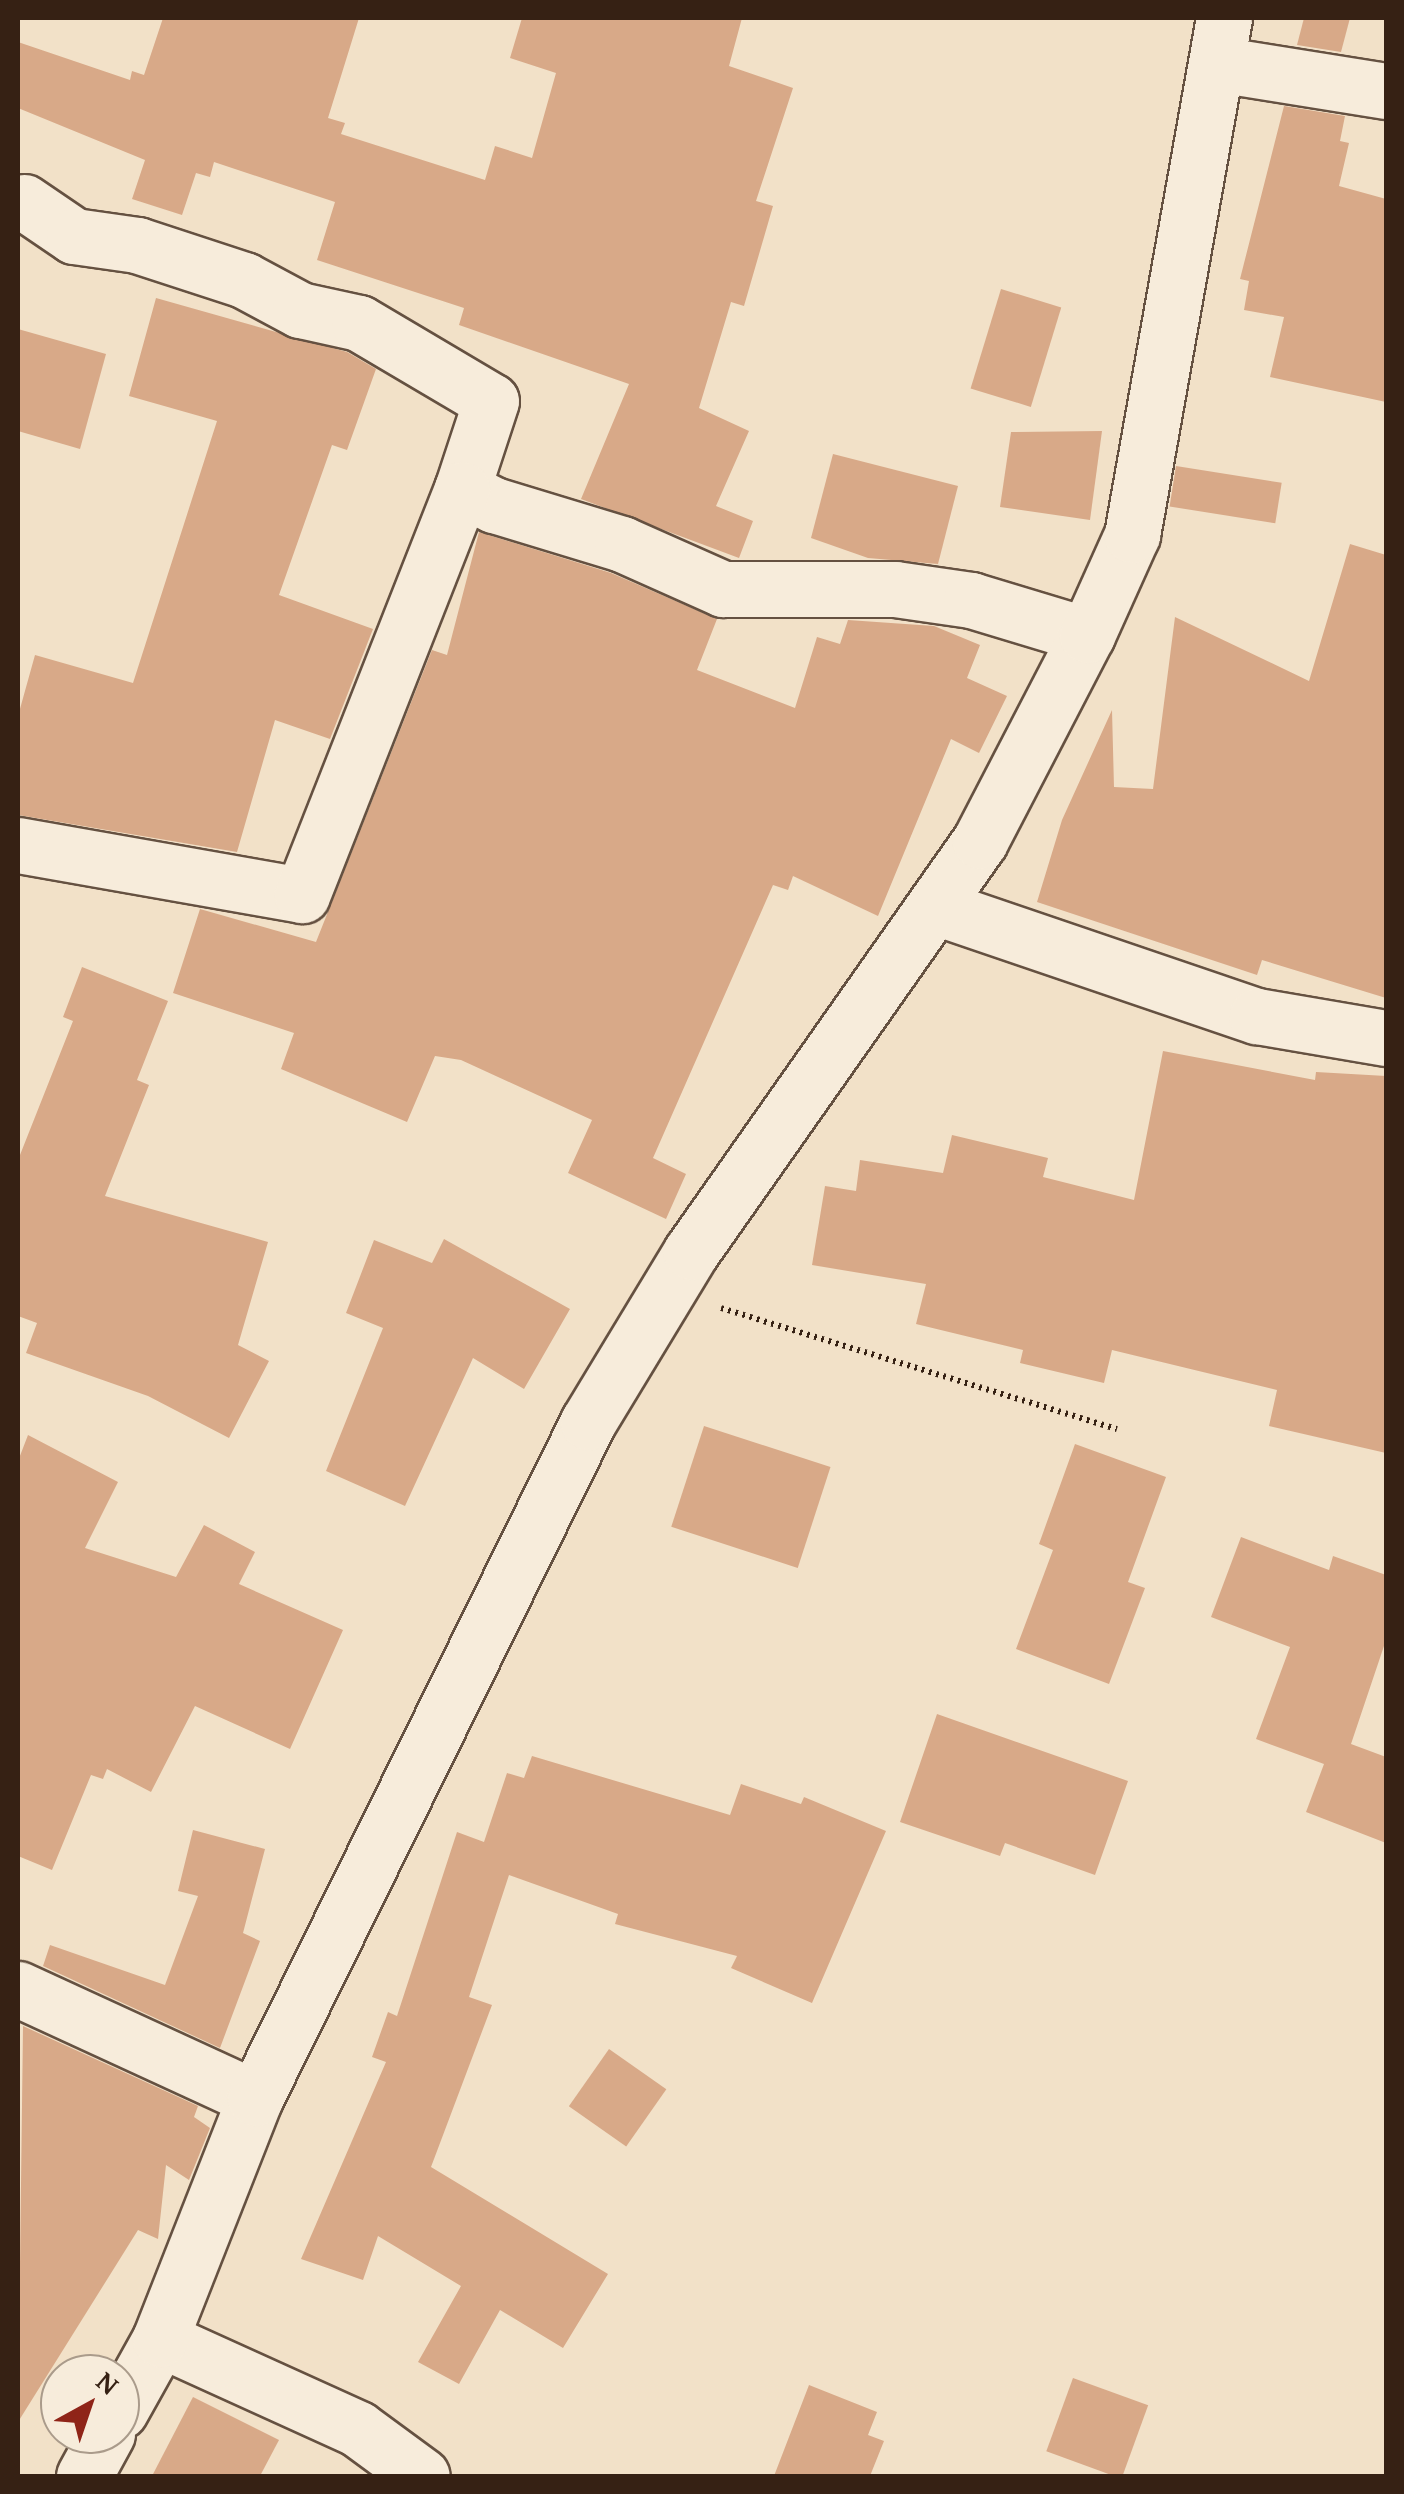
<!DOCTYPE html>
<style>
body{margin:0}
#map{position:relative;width:1404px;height:2494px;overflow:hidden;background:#f2e1c8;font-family:"Gentium Book Plus",serif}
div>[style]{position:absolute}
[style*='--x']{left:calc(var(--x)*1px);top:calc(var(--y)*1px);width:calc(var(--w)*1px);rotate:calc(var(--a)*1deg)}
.building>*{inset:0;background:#d8a988;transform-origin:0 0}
.path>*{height:6px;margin-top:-3px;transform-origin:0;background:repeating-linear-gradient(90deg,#362114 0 2.5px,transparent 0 7.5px)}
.roads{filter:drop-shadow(2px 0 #655141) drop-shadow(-2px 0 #655141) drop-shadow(0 2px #655141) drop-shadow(0 -2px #655141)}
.minor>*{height:55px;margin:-27.5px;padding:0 27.5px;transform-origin:27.5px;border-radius:27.5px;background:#f7ecdb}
span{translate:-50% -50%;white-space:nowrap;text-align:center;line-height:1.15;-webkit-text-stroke:10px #f7ecdb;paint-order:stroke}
.frame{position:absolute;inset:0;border:20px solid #362114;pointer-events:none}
.north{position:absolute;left:40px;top:2354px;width:100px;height:100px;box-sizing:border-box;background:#f7ecdb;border:2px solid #aa9b8b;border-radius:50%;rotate:40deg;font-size:28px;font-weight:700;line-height:40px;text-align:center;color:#362114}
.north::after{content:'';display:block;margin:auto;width:35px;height:45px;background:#8f2418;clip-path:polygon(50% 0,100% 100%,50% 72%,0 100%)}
</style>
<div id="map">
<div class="building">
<div style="clip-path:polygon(163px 18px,359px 18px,328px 118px,345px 123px,341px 134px,485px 180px,495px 146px,532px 158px,556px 73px,510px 58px,522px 18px,742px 18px,729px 66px,793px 88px,756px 201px,773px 206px,744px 306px,731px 302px,699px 408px,749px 431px,716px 506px,753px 521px,739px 558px,581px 499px,629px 384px,459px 325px,464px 308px,317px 260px,335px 202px,214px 162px,210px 177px,196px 173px,182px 215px,132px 199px,145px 160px,18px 108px,18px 42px,130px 80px,132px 71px,144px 75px)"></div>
<div style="clip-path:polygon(1304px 18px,1350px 18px,1341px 52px,1297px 45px)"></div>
<div style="clip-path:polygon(1284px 106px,1345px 116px,1340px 141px,1349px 143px,1339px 186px,1386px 199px,1386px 402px,1270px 377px,1284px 317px,1244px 310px,1249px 281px,1240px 279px)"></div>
<div style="left:1001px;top:289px;width:63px;height:104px;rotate:17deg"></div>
<div style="clip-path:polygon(156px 298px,347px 352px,376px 369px,347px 450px,332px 445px,279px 595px,373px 629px,330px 739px,275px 720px,237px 852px,18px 815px,18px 716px,35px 655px,133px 683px,217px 421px,129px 396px)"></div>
<div style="clip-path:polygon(18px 329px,106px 354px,80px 449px,18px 431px)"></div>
<div style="clip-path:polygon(1102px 431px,1090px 520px,1000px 507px,1011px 432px)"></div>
<div style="clip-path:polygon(833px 454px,958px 486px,938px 564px,868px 558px,811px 538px)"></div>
<div style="left:1176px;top:466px;width:107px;height:41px;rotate:9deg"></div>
<div style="clip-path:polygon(479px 532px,611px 573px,717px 619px,697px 670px,795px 708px,817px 637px,840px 644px,848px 620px,934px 626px,980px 645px,967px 678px,1007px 696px,979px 753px,951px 739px,878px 916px,793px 876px,788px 890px,773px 885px,653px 1158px,686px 1174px,666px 1219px,568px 1173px,592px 1120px,461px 1060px,435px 1056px,407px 1122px,281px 1069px,294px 1033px,173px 993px,200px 909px,316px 942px,432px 650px,447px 655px)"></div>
<div style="clip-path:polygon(1350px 544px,1386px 555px,1386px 998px,1262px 960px,1257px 975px,1037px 902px,1062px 820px,1112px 710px,1114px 787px,1153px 789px,1175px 617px,1309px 681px)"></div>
<div style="clip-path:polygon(82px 967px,168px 1001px,137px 1080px,149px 1085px,105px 1196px,268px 1242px,238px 1345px,269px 1361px,229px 1438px,148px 1396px,26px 1353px,37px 1323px,18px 1316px,18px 1160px,73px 1021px,63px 1017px)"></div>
<div style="clip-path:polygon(1163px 1051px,1315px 1080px,1316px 1072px,1386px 1076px,1386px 1453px,1269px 1426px,1277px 1390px,1112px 1350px,1104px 1383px,1020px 1363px,1023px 1350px,916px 1324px,926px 1284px,812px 1265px,825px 1186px,856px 1191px,860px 1160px,943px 1173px,952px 1135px,1048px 1158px,1043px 1177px,1134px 1200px)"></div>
<div style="clip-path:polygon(444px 1239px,570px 1309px,524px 1389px,473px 1358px,405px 1506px,326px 1471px,383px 1328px,346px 1313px,374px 1240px,432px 1263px)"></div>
<div style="left:704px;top:1426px;width:133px;height:106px;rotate:18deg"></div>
<div style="clip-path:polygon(28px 1435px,118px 1482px,85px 1548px,176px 1577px,204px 1525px,255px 1552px,239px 1584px,343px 1630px,290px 1749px,195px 1706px,151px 1792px,107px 1769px,103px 1779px,91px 1775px,52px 1870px,18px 1856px,18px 1461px)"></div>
<div style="clip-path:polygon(1075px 1444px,1166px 1477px,1128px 1582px,1145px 1588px,1109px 1684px,1016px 1649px,1053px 1550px,1039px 1544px)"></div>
<div style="clip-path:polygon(1241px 1537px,1329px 1570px,1333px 1556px,1386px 1575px,1386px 1640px,1351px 1744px,1386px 1757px,1386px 1843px,1306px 1812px,1324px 1764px,1256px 1739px,1290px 1647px,1211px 1617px)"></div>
<div style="clip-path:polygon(937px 1714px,1128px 1781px,1095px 1875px,1005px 1843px,1000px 1856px,900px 1822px)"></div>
<div style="clip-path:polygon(532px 1756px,730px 1815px,741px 1784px,801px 1804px,804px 1797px,886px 1831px,812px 2003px,731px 1968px,737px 1956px,615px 1924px,618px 1914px,509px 1875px,469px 1997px,492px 2005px,431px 2167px,608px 2274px,563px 2348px,500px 2310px,459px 2384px,418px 2362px,461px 2286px,378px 2236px,363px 2280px,301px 2259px,386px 2062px,372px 2057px,388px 2012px,397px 2016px,457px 1832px,484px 1842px,507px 1773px,524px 1778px)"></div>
<div style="clip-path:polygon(193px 1830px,265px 1849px,243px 1933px,260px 1941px,220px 2048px,43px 1966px,50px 1945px,165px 1985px,198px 1896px,178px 1891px)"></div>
<div style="clip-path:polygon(23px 2026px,198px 2106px,194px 2117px,210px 2128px,189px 2180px,166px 2165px,158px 2239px,138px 2230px,18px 2422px)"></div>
<div style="left:609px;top:2049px;width:70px;height:70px;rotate:35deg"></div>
<div style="left:1073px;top:2378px;width:80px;height:78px;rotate:20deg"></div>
<div style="clip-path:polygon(809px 2385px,877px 2412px,868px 2435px,884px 2441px,870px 2476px,774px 2476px)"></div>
<div style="clip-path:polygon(193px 2397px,279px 2440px,260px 2476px,152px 2476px)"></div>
</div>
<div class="path">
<div style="--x:721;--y:1308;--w:414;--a:17"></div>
</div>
<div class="roads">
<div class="minor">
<div style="--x:1217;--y:64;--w:171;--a:9.1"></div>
<div style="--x:24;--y:202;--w:60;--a:34.2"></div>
<div style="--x:74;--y:236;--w:64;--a:8.1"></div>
<div style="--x:137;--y:245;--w:113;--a:18.1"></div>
<div style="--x:244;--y:280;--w:64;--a:28.2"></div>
<div style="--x:300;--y:310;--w:60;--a:12.4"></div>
<div style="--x:359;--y:323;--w:153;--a:30.6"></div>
<div style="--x:491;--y:401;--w:93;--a:108.2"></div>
<div style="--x:462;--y:489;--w:36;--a:27"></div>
<div style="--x:494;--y:505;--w:134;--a:16.9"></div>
<div style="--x:622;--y:544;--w:111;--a:24"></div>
<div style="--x:723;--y:589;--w:172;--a:0"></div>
<div style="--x:895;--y:589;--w:77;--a:8.2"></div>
<div style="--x:971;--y:600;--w:121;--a:16.8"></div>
<div style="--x:18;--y:845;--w:288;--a:10"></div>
<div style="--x:302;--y:895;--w:436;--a:-68.5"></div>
<div style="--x:936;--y:907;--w:339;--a:18.8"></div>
<div style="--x:1257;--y:1016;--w:131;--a:9.7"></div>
<div style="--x:18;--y:1989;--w:261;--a:24.7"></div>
<div style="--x:160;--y:2339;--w:217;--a:24.4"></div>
<div style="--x:358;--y:2429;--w:79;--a:36.3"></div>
<div style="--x:120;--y:2411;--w:82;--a:-60.9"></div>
<div style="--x:160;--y:2339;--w:259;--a:-68.5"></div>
<div style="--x:255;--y:2098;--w:754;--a:-63.77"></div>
<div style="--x:588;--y:1422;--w:199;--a:-58.8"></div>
<div style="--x:691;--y:1252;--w:502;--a:-54.89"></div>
<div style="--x:980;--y:841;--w:232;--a:-62.6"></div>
<div style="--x:1087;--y:635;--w:110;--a:-65.8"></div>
<div style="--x:1132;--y:535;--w:525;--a:-79.91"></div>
<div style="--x:84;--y:2476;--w:48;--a:-61.3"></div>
</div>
</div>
<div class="frame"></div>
<div class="north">N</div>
</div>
